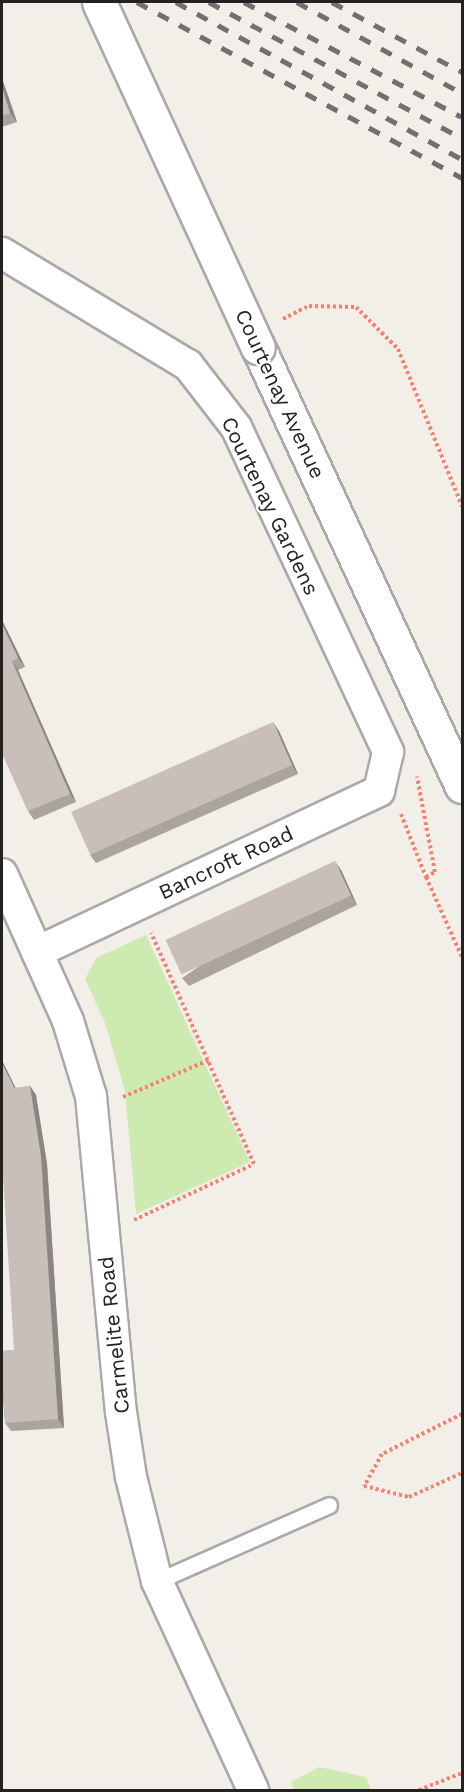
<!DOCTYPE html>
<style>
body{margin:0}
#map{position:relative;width:464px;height:1792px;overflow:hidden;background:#f2efe9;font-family:"Work Sans",sans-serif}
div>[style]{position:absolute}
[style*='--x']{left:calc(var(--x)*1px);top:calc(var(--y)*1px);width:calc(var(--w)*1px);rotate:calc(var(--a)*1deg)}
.grass>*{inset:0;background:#cdebb0}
.path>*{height:4px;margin-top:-2px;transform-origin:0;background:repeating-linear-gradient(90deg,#fa8072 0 3px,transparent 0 6px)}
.roads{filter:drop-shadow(2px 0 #a9a9a9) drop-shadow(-2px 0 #a9a9a9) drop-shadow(0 2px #a9a9a9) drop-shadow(0 -2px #a9a9a9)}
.service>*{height:15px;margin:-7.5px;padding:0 7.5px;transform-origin:7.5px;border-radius:7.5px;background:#fff}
.minor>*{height:30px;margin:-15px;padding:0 15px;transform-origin:15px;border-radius:15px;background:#fff}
.tertiary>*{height:33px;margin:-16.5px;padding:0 16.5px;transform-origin:16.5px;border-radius:16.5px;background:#fff}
.rail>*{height:4.5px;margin-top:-2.25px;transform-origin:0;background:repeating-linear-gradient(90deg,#707070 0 12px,transparent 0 24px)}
.bridges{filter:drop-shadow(2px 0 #a9a9a9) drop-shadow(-2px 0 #a9a9a9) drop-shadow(0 2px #a9a9a9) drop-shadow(0 -2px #a9a9a9)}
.tertiary-bridge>*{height:33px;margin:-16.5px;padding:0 16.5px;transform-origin:16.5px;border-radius:16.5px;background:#fff}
.wall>*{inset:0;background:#aba49e}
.shaded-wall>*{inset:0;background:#8b8681}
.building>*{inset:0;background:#c7bfb8;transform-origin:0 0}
span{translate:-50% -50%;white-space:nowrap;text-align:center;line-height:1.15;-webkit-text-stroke:4.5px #fff;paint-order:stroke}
.street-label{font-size:21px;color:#222}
.frame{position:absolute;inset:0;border:3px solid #222;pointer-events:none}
</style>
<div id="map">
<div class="grass">
<div style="clip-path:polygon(146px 935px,250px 1162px,136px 1214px,125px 1091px,105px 1023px,85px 979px,96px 958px)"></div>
<div style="clip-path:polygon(319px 1767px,366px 1777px,371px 1790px,294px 1790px,291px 1782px)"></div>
</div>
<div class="path">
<div style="--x:283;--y:319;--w:29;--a:-27"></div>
<div style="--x:309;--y:306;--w:47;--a:1.2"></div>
<div style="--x:356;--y:307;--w:59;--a:45"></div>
<div style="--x:398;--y:349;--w:170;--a:67.8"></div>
<div style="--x:401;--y:814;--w:68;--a:68.4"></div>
<div style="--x:426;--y:877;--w:10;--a:-29"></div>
<div style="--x:435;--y:872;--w:97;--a:-100.7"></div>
<div style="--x:426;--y:877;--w:88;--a:65.8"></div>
<div style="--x:123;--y:1097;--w:94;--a:-23.3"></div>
<div style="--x:134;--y:1220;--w:132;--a:-25"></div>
<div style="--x:254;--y:1164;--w:253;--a:-114"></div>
<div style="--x:462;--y:1414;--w:89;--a:153.4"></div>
<div style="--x:382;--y:1454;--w:37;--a:119"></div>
<div style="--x:364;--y:1486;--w:46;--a:13.7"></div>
<div style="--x:409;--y:1497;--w:58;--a:-24.4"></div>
<div style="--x:419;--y:1790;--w:46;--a:-21.6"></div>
</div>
<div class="roads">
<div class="service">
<div style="--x:157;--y:1581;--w:188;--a:-23.8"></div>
</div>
<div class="minor">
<div style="--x:2;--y:253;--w:217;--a:31.1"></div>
<div style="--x:188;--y:365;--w:78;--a:52.3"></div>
<div style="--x:236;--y:427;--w:359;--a:64.9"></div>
<div style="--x:388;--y:752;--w:40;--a:103"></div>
<div style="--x:379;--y:791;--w:378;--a:154.8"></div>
<div style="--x:2;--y:874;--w:161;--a:65.8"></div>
<div style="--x:68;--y:1021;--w:78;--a:73"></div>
<div style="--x:91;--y:1096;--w:317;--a:84.6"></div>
<div style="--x:121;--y:1412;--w:66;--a:81.3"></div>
<div style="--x:131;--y:1477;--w:107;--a:76"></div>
<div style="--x:157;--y:1581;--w:230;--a:65.3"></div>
</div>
<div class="tertiary">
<div style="--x:258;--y:347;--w:484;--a:65.1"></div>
</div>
</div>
<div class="rail">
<div style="--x:137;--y:2;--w:370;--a:28.4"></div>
<div style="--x:176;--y:2;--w:326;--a:28.8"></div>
<div style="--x:209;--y:2;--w:287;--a:28.3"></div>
<div style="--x:244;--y:2;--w:246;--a:27.8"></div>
<div style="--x:297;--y:2;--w:188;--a:28.9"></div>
<div style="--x:332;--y:2;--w:148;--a:28.3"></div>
</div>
<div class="bridges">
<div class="tertiary-bridge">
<div style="--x:99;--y:2;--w:380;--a:65.3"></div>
</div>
</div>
<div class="wall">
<div style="clip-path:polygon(2px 79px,17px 122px,2px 127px)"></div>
<div style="clip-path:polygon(2px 620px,25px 667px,18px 670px,76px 802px,34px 820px,28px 811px,2px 753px)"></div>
<div style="clip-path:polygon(279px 731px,298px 774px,96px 863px,90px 855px)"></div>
<div style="clip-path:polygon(341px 870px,357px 905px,189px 986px,182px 978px)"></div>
<div style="clip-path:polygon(30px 1086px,36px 1095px,47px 1164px,64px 1428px,11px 1431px,5px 1423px,3px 1399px,2px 1399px,2px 1351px,14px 1350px,16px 1088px)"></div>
</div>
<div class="shaded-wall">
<div style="clip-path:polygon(2px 79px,3px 81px,17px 122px,10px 113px,2px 87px)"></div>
<div style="clip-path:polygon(2px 620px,25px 667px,18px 658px,2px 624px)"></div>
<div style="clip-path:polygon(12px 661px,18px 670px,76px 802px,70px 794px)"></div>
<div style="clip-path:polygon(273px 722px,279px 731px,298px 774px,292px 765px)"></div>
<div style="clip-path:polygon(335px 861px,341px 870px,357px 905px,351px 896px)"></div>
<div style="clip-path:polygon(2px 1060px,20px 1097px,14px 1088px,2px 1064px)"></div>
<div style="clip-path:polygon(30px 1086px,36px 1095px,47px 1164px,64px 1428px,58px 1419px)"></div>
</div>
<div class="building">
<div style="clip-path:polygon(2px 87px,10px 113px,2px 116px)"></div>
<div style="clip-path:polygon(2px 624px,18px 658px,12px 661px,70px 794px,28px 811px,2px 753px)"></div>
<div style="left:273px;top:722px;width:47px;height:221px;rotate:66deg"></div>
<div style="left:335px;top:861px;width:38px;height:187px;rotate:65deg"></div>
<div style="clip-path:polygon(2px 1064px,14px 1088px,30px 1086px,41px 1156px,58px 1419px,5px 1423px,3px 1390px,2px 1390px,2px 1351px,14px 1350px,2px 1161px)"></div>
</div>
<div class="street-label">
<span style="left:280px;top:394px;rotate:65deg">Courtenay Avenue</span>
<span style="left:270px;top:506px;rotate:64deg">Courtenay Gardens</span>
<span style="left:226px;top:863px;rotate:-25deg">Bancroft Road</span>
<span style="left:114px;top:1335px;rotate:-96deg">Carmelite Road</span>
</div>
<div class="frame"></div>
</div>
